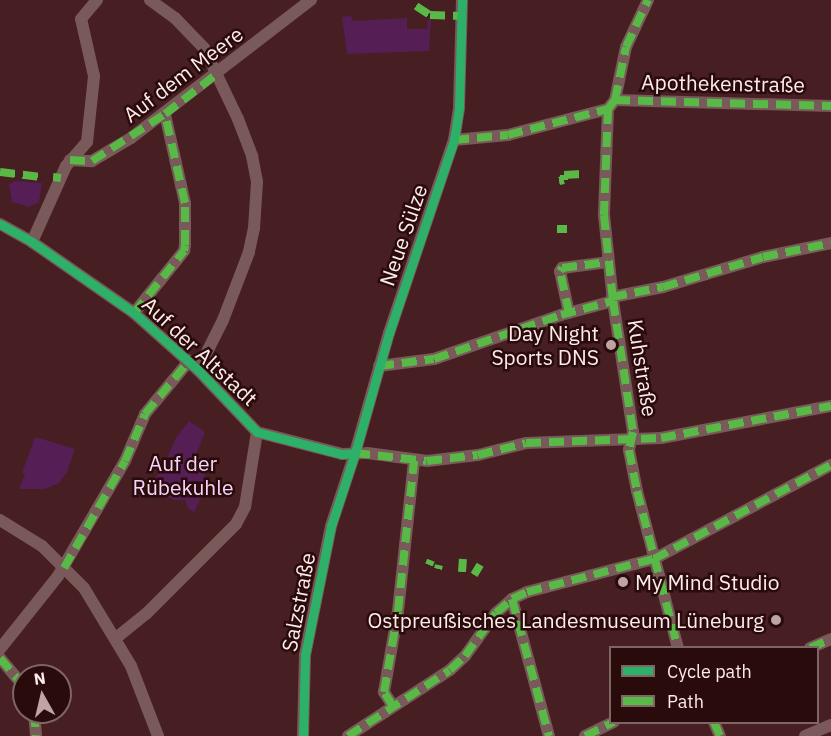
<!DOCTYPE html>
<meta charset="utf-8">
<style>
body{margin:0}
#map{position:relative;width:831px;height:736px;overflow:hidden;background:#471f22;font-family:"IBM Plex Sans",sans-serif}
div>[style]{position:absolute}
[style*='--x']{left:calc(var(--x)*1px);top:calc(var(--y)*1px);width:calc(var(--w)*1px);rotate:calc(var(--a)*1deg)}
.green>*{inset:0;background:#551e55}
.minor>*{height:12px;margin:-6px;padding:0 6px;transform-origin:6px;border-radius:6px;background:#795959}
.quiet>*{height:8px;margin-top:-4px;transform-origin:0;background:repeating-linear-gradient(90deg,#58b947 0 15px,transparent 0 23px)}
.cycleway>*{height:9px;margin:-4.5px;padding:0 4.5px;transform-origin:4.5px;border-radius:4.5px;background:#2db169}
.dots>*{width:16px;height:16px;translate:-50% -50%;box-sizing:border-box;border:3px solid #2a0b0b;border-radius:50%}
span{translate:-50% -50%;white-space:nowrap;text-align:center;line-height:1.15;-webkit-text-stroke:5px #2a0b0b;paint-order:stroke}
.street-label{font-size:21px;color:#feebea}
.poi-label{font-size:21px;color:#feebea}
.right{translate:-100% -50%;text-align:right}
.left{translate:0 -50%;text-align:left}
.park-label{font-size:21px;color:#f6d4f9}
.legend{position:absolute;left:609px;top:646px;width:210px;height:78px;box-sizing:border-box;background:#2a0b0b;border:2px solid #7f6564;margin:0;padding:8px 10px;list-style:none;font-size:18px;color:#feebea}
.legend li{display:flex;align-items:center;gap:12px;height:30px}
.legend b{width:30px;border:2px solid #7f6564}
.north{position:absolute;left:12px;top:664px;width:60px;height:60px;box-sizing:border-box;background:#2a0b0b;border:2px solid #7f6564;border-radius:50%;rotate:352deg;font-size:16px;font-weight:700;line-height:24px;text-align:center;color:#feebea}
.north::after{content:'';display:block;margin:auto;width:21px;height:27px;background:#bea4a4;clip-path:polygon(50% 0,100% 100%,50% 72%,0 100%)}
</style>
<div id="map">
<div class="green">
<div style="clip-path:polygon(351px 16px,353px 21px,407px 18px,407px 29px,427px 29px,428px 20px,431px 20px,429px 51px,347px 54px,342px 17px)"></div>
<div style="clip-path:polygon(16px 181px,42px 183px,39px 202px,29px 207px,12px 202px,9px 184px)"></div>
<div style="clip-path:polygon(189px 421px,205px 432px,196px 455px,207px 462px,202px 496px,194px 512px,188px 508px,185px 500px,174px 500px,152px 488px,162px 462px,166px 461px,176px 438px)"></div>
<div style="clip-path:polygon(35px 437px,75px 449px,67px 472px,59px 483px,45px 489px,19px 489px,25px 474px,22px 473px)"></div>
</div>
<div class="minor">
<div style="--x:150;--y:0;--w:31;--a:36"></div>
<div style="--x:175;--y:18;--w:42;--a:46"></div>
<div style="--x:204;--y:48;--w:79;--a:64.4"></div>
<div style="--x:238;--y:119;--w:40;--a:69"></div>
<div style="--x:252;--y:156;--w:26;--a:79"></div>
<div style="--x:257;--y:182;--w:46;--a:93.7"></div>
<div style="--x:254;--y:228;--w:25;--a:102"></div>
<div style="--x:249;--y:252;--w:73;--a:110.9"></div>
<div style="--x:223;--y:320;--w:56;--a:116.6"></div>
<div style="--x:615;--y:100;--w:216;--a:1.6"></div>
<div style="--x:608;--y:109;--w:106;--a:92.2"></div>
<div style="--x:604;--y:215;--w:86;--a:84"></div>
<div style="--x:613;--y:301;--w:133;--a:81.3"></div>
<div style="--x:633;--y:432;--w:18;--a:103"></div>
<div style="--x:629;--y:450;--w:42;--a:79"></div>
<div style="--x:637;--y:491;--w:162;--a:75.4"></div>
<div style="--x:454;--y:140;--w:54;--a:-5.3"></div>
<div style="--x:508;--y:135;--w:103;--a:-14.6"></div>
<div style="--x:608;--y:109;--w:11;--a:-52"></div>
<div style="--x:615;--y:100;--w:54;--a:-78.3"></div>
<div style="--x:626;--y:47;--w:52;--a:-64.9"></div>
<div style="--x:70;--y:160;--w:22;--a:3"></div>
<div style="--x:92;--y:161;--w:45;--a:-30.5"></div>
<div style="--x:131;--y:138;--w:227;--a:-37.5"></div>
<div style="--x:0;--y:224;--w:37;--a:29"></div>
<div style="--x:32;--y:242;--w:124;--a:34.8"></div>
<div style="--x:134;--y:313;--w:86;--a:41.7"></div>
<div style="--x:198;--y:370;--w:86;--a:46.4"></div>
<div style="--x:257;--y:432;--w:88;--a:14.5"></div>
<div style="--x:342;--y:454;--w:25;--a:-2"></div>
<div style="--x:367;--y:453;--w:61;--a:7.6"></div>
<div style="--x:427;--y:461;--w:51;--a:-6.7"></div>
<div style="--x:478;--y:455;--w:49;--a:-14"></div>
<div style="--x:526;--y:443;--w:135;--a:-2.1"></div>
<div style="--x:661;--y:438;--w:173;--a:-10.7"></div>
<div style="--x:32;--y:242;--w:83;--a:-65.9"></div>
<div style="--x:66;--y:166;--w:32;--a:-49"></div>
<div style="--x:87;--y:142;--w:66;--a:-83.9"></div>
<div style="--x:94;--y:76;--w:58;--a:-102.8"></div>
<div style="--x:81;--y:19;--w:25;--a:-50"></div>
<div style="--x:612;--y:297;--w:52;--a:-11.1"></div>
<div style="--x:663;--y:287;--w:104;--a:-16.7"></div>
<div style="--x:763;--y:257;--w:69;--a:-11.6"></div>
<div style="--x:134;--y:313;--w:80;--a:-51.1"></div>
<div style="--x:184;--y:251;--w:6;--a:-81"></div>
<div style="--x:185;--y:245;--w:42;--a:-90"></div>
<div style="--x:185;--y:203;--w:91;--a:-102.7"></div>
<div style="--x:569;--y:313;--w:43;--a:-102.1"></div>
<div style="--x:560;--y:271;--w:4;--a:-56"></div>
<div style="--x:562;--y:268;--w:46;--a:-7.4"></div>
<div style="--x:379;--y:366;--w:55;--a:-7.3"></div>
<div style="--x:434;--y:359;--w:134;--a:-19.1"></div>
<div style="--x:561;--y:315;--w:54;--a:-15.1"></div>
<div style="--x:0;--y:520;--w:49;--a:31.8"></div>
<div style="--x:42;--y:546;--w:59;--a:45"></div>
<div style="--x:84;--y:588;--w:91;--a:58.9"></div>
<div style="--x:131;--y:666;--w:75;--a:68.9"></div>
<div style="--x:512;--y:599;--w:142;--a:74.9"></div>
<div style="--x:116;--y:638;--w:38;--a:-39"></div>
<div style="--x:146;--y:614;--w:127;--a:-45"></div>
<div style="--x:236;--y:524;--w:19;--a:-62"></div>
<div style="--x:245;--y:507;--w:76;--a:-80.9"></div>
<div style="--x:810;--y:648;--w:23;--a:-23"></div>
<div style="--x:0;--y:649;--w:93;--a:-51.5"></div>
<div style="--x:58;--y:576;--w:133;--a:-59.8"></div>
<div style="--x:125;--y:461;--w:51;--a:-66.9"></div>
<div style="--x:145;--y:414;--w:69;--a:-50.3"></div>
<div style="--x:0;--y:658;--w:38;--a:50"></div>
<div style="--x:393;--y:706;--w:17;--a:-123"></div>
<div style="--x:384;--y:692;--w:82;--a:-80.2"></div>
<div style="--x:398;--y:611;--w:151;--a:-83.9"></div>
<div style="--x:34;--y:712;--w:24;--a:85"></div>
<div style="--x:714;--y:722;--w:15;--a:67"></div>
<div style="--x:303;--y:736;--w:81;--a:-88.6"></div>
<div style="--x:305;--y:655;--w:132;--a:-78.6"></div>
<div style="--x:331;--y:526;--w:77;--a:-71.8"></div>
<div style="--x:355;--y:453;--w:125;--a:-74.2"></div>
<div style="--x:389;--y:333;--w:204;--a:-71.4"></div>
<div style="--x:454;--y:140;--w:33;--a:-81"></div>
<div style="--x:459;--y:107;--w:107;--a:-88.4"></div>
<div style="--x:348;--y:736;--w:121;--a:-32.9"></div>
<div style="--x:450;--y:670;--w:21;--a:-43"></div>
<div style="--x:465;--y:656;--w:53;--a:-54.2"></div>
<div style="--x:496;--y:613;--w:21;--a:-41"></div>
<div style="--x:512;--y:599;--w:17;--a:-25"></div>
<div style="--x:527;--y:592;--w:131;--a:-14.6"></div>
<div style="--x:654;--y:559;--w:200;--a:-28"></div>
<div style="--x:585;--y:736;--w:32;--a:-26"></div>
<div style="--x:805;--y:736;--w:28;--a:-23"></div>
</div>
<div class="quiet">
<div style="--x:416;--y:6;--w:17;--a:33"></div>
<div style="--x:430;--y:15;--w:32;--a:2"></div>
<div style="--x:615;--y:100;--w:216;--a:1.6"></div>
<div style="--x:608;--y:109;--w:106;--a:92.2"></div>
<div style="--x:604;--y:215;--w:86;--a:84"></div>
<div style="--x:613;--y:301;--w:133;--a:81.3"></div>
<div style="--x:633;--y:432;--w:18;--a:103"></div>
<div style="--x:629;--y:450;--w:42;--a:79"></div>
<div style="--x:637;--y:491;--w:162;--a:75.4"></div>
<div style="--x:454;--y:140;--w:54;--a:-5.3"></div>
<div style="--x:508;--y:135;--w:103;--a:-14.6"></div>
<div style="--x:608;--y:109;--w:11;--a:-52"></div>
<div style="--x:615;--y:100;--w:54;--a:-78.3"></div>
<div style="--x:626;--y:47;--w:52;--a:-64.9"></div>
<div style="--x:70;--y:160;--w:22;--a:3"></div>
<div style="--x:92;--y:161;--w:87;--a:-32.8"></div>
<div style="--x:165;--y:114;--w:67;--a:-37.7"></div>
<div style="--x:0;--y:172;--w:39;--a:7"></div>
<div style="--x:53;--y:177;--w:8;--a:7"></div>
<div style="--x:559;--y:181;--w:5;--a:-11"></div>
<div style="--x:564;--y:180;--w:5;--a:-90"></div>
<div style="--x:564;--y:175;--w:18;--a:-3"></div>
<div style="--x:557;--y:229;--w:10;--a:0"></div>
<div style="--x:612;--y:297;--w:52;--a:-11.1"></div>
<div style="--x:663;--y:287;--w:104;--a:-16.7"></div>
<div style="--x:763;--y:257;--w:69;--a:-11.6"></div>
<div style="--x:134;--y:313;--w:80;--a:-51.1"></div>
<div style="--x:184;--y:251;--w:6;--a:-81"></div>
<div style="--x:185;--y:245;--w:42;--a:-90"></div>
<div style="--x:185;--y:203;--w:91;--a:-102.7"></div>
<div style="--x:569;--y:313;--w:43;--a:-102.1"></div>
<div style="--x:560;--y:271;--w:4;--a:-56"></div>
<div style="--x:562;--y:268;--w:46;--a:-7.4"></div>
<div style="--x:379;--y:366;--w:55;--a:-7.3"></div>
<div style="--x:434;--y:359;--w:134;--a:-19.1"></div>
<div style="--x:561;--y:315;--w:54;--a:-15.1"></div>
<div style="--x:355;--y:453;--w:72;--a:6.3"></div>
<div style="--x:427;--y:461;--w:51;--a:-6.7"></div>
<div style="--x:478;--y:455;--w:49;--a:-14"></div>
<div style="--x:526;--y:443;--w:135;--a:-2.1"></div>
<div style="--x:661;--y:438;--w:173;--a:-10.7"></div>
<div style="--x:429;--y:565;--w:5;--a:-68"></div>
<div style="--x:64;--y:568;--w:123;--a:-60.3"></div>
<div style="--x:125;--y:461;--w:51;--a:-66.9"></div>
<div style="--x:145;--y:414;--w:69;--a:-50.3"></div>
<div style="--x:438;--y:569;--w:4;--a:-76"></div>
<div style="--x:462;--y:572;--w:13;--a:-86"></div>
<div style="--x:474;--y:575;--w:12;--a:-59"></div>
<div style="--x:512;--y:599;--w:142;--a:74.9"></div>
<div style="--x:810;--y:648;--w:23;--a:-23"></div>
<div style="--x:0;--y:658;--w:38;--a:50"></div>
<div style="--x:393;--y:706;--w:17;--a:-123"></div>
<div style="--x:384;--y:692;--w:82;--a:-80.2"></div>
<div style="--x:398;--y:611;--w:151;--a:-83.9"></div>
<div style="--x:34;--y:712;--w:24;--a:85"></div>
<div style="--x:714;--y:722;--w:15;--a:67"></div>
<div style="--x:348;--y:736;--w:121;--a:-32.9"></div>
<div style="--x:450;--y:670;--w:21;--a:-43"></div>
<div style="--x:465;--y:656;--w:53;--a:-54.2"></div>
<div style="--x:496;--y:613;--w:21;--a:-41"></div>
<div style="--x:512;--y:599;--w:17;--a:-25"></div>
<div style="--x:527;--y:592;--w:131;--a:-14.6"></div>
<div style="--x:654;--y:559;--w:200;--a:-28"></div>
<div style="--x:585;--y:736;--w:32;--a:-26"></div>
</div>
<div class="cycleway">
<div style="--x:0;--y:224;--w:37;--a:29"></div>
<div style="--x:32;--y:242;--w:124;--a:34.8"></div>
<div style="--x:134;--y:313;--w:86;--a:41.7"></div>
<div style="--x:198;--y:370;--w:86;--a:46.4"></div>
<div style="--x:257;--y:432;--w:88;--a:14.5"></div>
<div style="--x:342;--y:454;--w:13;--a:-4"></div>
<div style="--x:303;--y:736;--w:81;--a:-88.6"></div>
<div style="--x:305;--y:655;--w:132;--a:-78.6"></div>
<div style="--x:331;--y:526;--w:77;--a:-71.8"></div>
<div style="--x:355;--y:453;--w:125;--a:-74.2"></div>
<div style="--x:389;--y:333;--w:204;--a:-71.4"></div>
<div style="--x:454;--y:140;--w:33;--a:-81"></div>
<div style="--x:459;--y:107;--w:107;--a:-88.4"></div>
</div>
<div class="dots">
<div style="left:611px;top:345px;background:#bea4a4"></div>
<div style="left:623px;top:582px;background:#bea4a4"></div>
<div style="left:776px;top:620px;background:#bea4a4"></div>
</div>
<div class="street-label">
<span style="left:183px;top:74px;rotate:-37deg">Auf dem Meere</span>
<span style="left:723px;top:83px;rotate:1deg">Apothekenstraße</span>
<span style="left:403px;top:235px;rotate:-71deg">Neue Sülze</span>
<span style="left:200px;top:351px;rotate:43deg">Auf der Altstadt</span>
<span style="left:643px;top:368px;rotate:81deg">Kuhstraße</span>
<span style="left:298px;top:602px;rotate:-79deg">Salzstraße</span>
</div>
<div class="poi-label">
<span class="right" style="left:599px;top:345px">Day Night<br>Sports DNS</span>
<span class="left" style="left:635px;top:582px">My Mind Studio</span>
<span class="right" style="left:764px;top:620px">Ostpreußisches Landesmuseum Lüneburg</span>
</div>
<div class="park-label">
<span style="left:183px;top:475px">Auf der<br>Rübekuhle</span>
</div>
<ul class="legend">
<li><b style="height:8px;background:#2db169"></b>Cycle path</li>
<li><b style="height:8px;background:#58b947"></b>Path</li>
</ul>
<div class="north">N</div>
</div>
